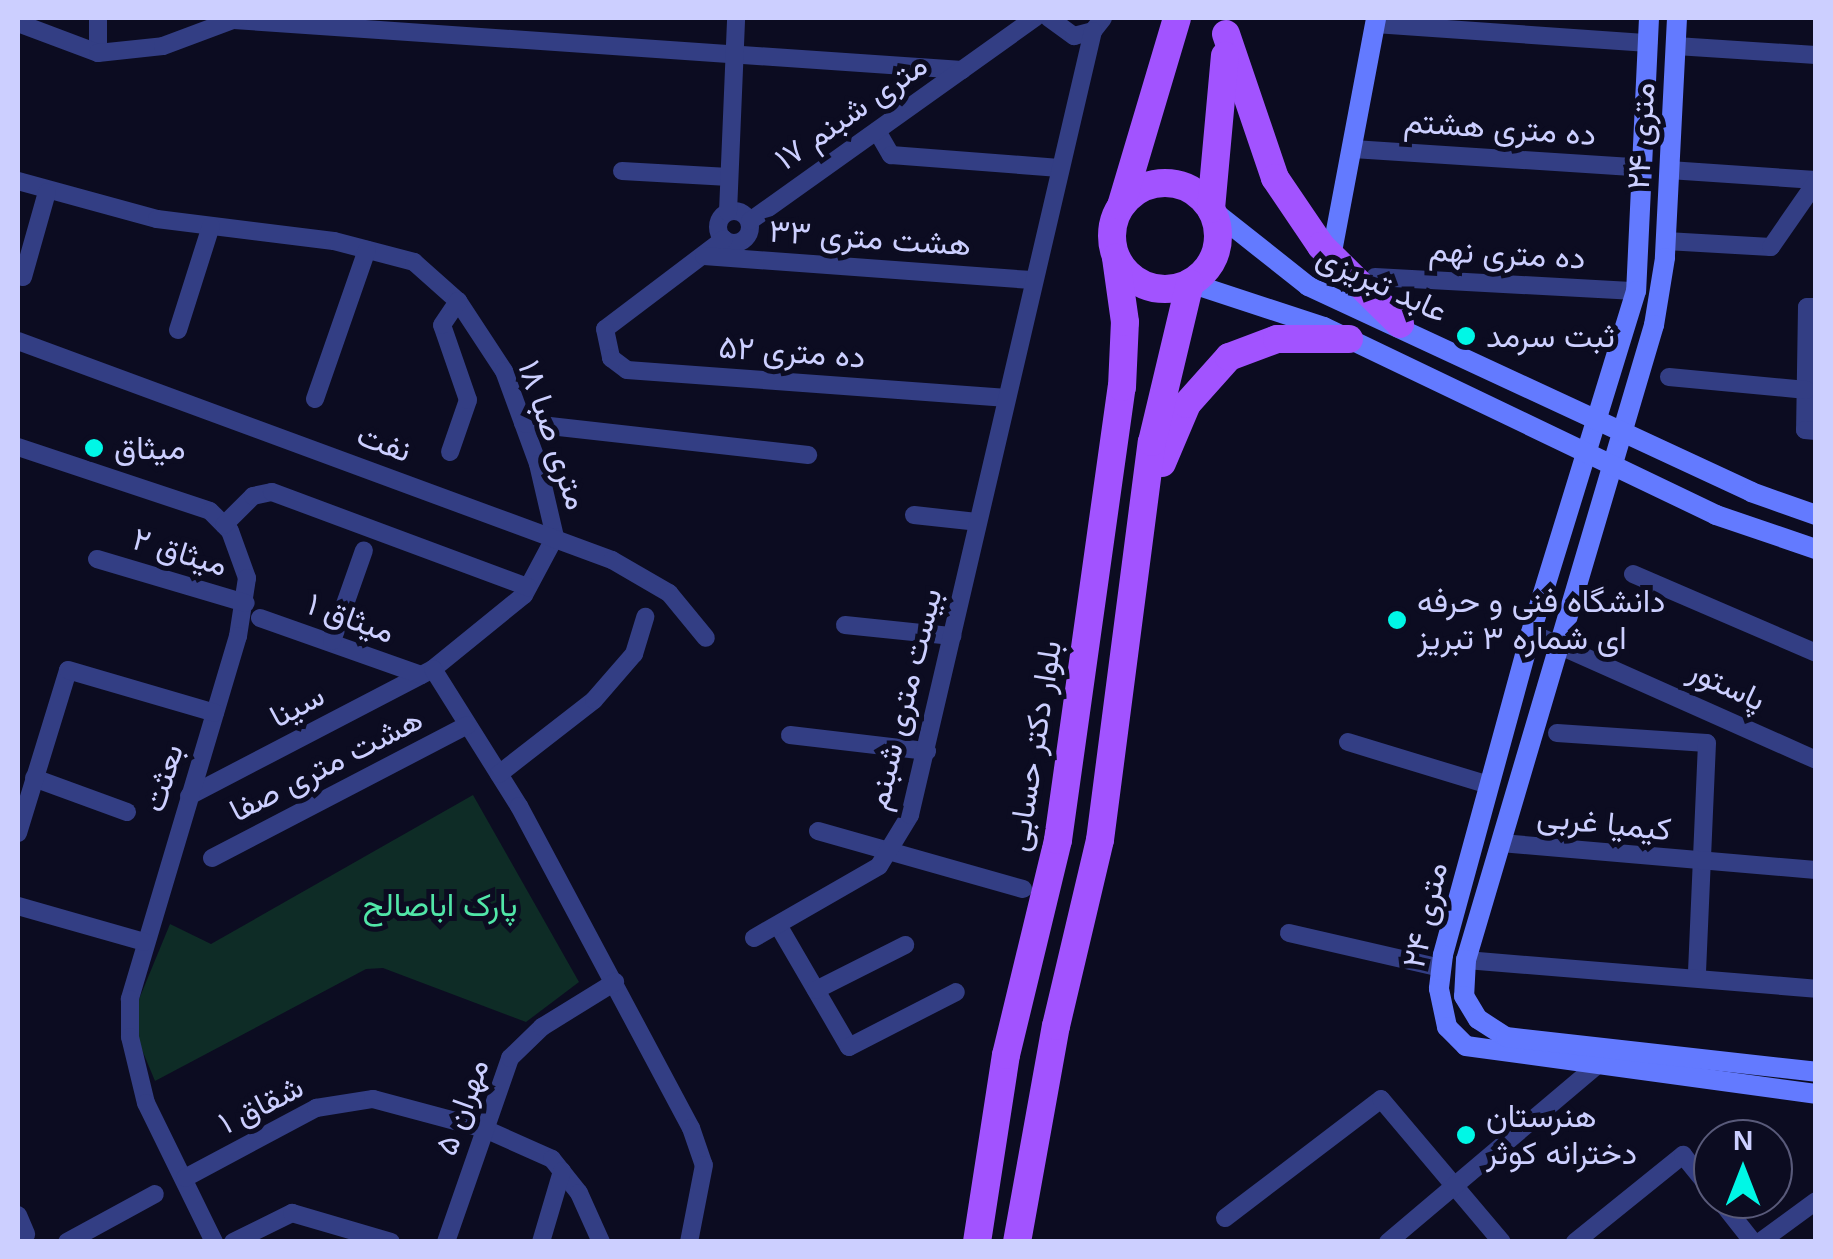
<!DOCTYPE html>
<meta charset="utf-8">
<style>
body{margin:0}
#map{position:relative;width:1833px;height:1259px;overflow:hidden;background:#0c0c21;font-family:Arial,Vazirmatn,sans-serif}
div>[style]{position:absolute}
[style*='--x']{left:calc(var(--x)*1px);top:calc(var(--y)*1px);width:calc(var(--w)*1px);rotate:calc(var(--a)*1deg)}
.green>*{inset:0;background:#0e2c26}
.street>*{height:18px;margin:-9px;padding:0 9px;transform-origin:9px;border-radius:9px;background:#333e84}
.street>.ring{margin:-9px;padding:0;box-sizing:content-box;background:none;border:18px solid #333e84;border-radius:50%}
.secondary>*{height:20px;margin:-10px;padding:0 10px;transform-origin:10px;border-radius:10px;background:#637aff}
.primary>*{height:28px;margin:-14px;padding:0 14px;transform-origin:14px;border-radius:14px;background:#a253ff}
.primary>.ring{margin:-14px;padding:0;box-sizing:content-box;background:none;border:28px solid #a253ff;border-radius:50%}
.dots>*{width:28px;height:28px;translate:-50% -50%;box-sizing:border-box;border:5px solid #0c0c21;border-radius:50%}
span{translate:-50% -50%;white-space:nowrap;text-align:center;line-height:1.15;-webkit-text-stroke:10px #0c0c21;paint-order:stroke}
.street-label{font-size:32px;color:#cccfff}
.poi-label{font-size:32px;color:#cccfff}
.left{translate:0 -50%;text-align:left}
.park-label{font-size:32px;color:#51e6a8}
.frame{position:absolute;inset:0;border:20px solid #cccfff;pointer-events:none}
.north{position:absolute;left:1693px;top:1119px;width:100px;height:100px;box-sizing:border-box;background:#0c0c21;border:2px solid #595a7a;border-radius:50%;rotate:0deg;font-size:28px;font-weight:700;line-height:40px;text-align:center;color:#cccfff}
.north::after{content:'';display:block;margin:auto;width:35px;height:45px;background:#00f7e6;clip-path:polygon(50% 0,100% 100%,50% 72%,0 100%)}
</style>
<div id="map">
<div class="green">
<div style="clip-path:polygon(473px 795px,579px 982px,526px 1022px,383px 968px,366px 969px,155px 1081px,130px 1021px,170px 924px,211px 944px)"></div>
</div>
<div class="street">
<div style="--x:98;--y:18;--w:35;--a:90"></div>
<div style="--x:1049;--y:18;--w:31;--a:36"></div>
<div style="--x:1074;--y:36;--w:20;--a:-15"></div>
<div style="--x:1093;--y:31;--w:16;--a:-52"></div>
<div style="--x:234;--y:20;--w:730;--a:3.93"></div>
<div style="--x:18;--y:23;--w:85;--a:20.6"></div>
<div style="--x:98;--y:53;--w:65;--a:-6.1"></div>
<div style="--x:163;--y:46;--w:80;--a:-20.5"></div>
<div style="--x:1375;--y:24;--w:274;--a:4"></div>
<div style="--x:1676;--y:46;--w:140;--a:3.7"></div>
<div style="--x:877;--y:131;--w:28;--a:60"></div>
<div style="--x:891;--y:155;--w:169;--a:4.4"></div>
<div style="--x:1353;--y:149;--w:291;--a:3.7"></div>
<div style="--x:1669;--y:170;--w:147;--a:3.9"></div>
<div style="--x:622;--y:171;--w:107;--a:3.2"></div>
<div style="--x:18;--y:181;--w:144;--a:15.3"></div>
<div style="--x:157;--y:219;--w:178;--a:7.1"></div>
<div style="--x:334;--y:241;--w:83;--a:14.7"></div>
<div style="--x:414;--y:262;--w:59;--a:41.6"></div>
<div style="--x:458;--y:301;--w:84;--a:56.7"></div>
<div style="--x:504;--y:371;--w:99;--a:69.9"></div>
<div style="--x:538;--y:464;--w:75;--a:76.9"></div>
<div style="--x:555;--y:537;--w:66;--a:118.1"></div>
<div style="--x:524;--y:595;--w:117;--a:140.9"></div>
<div style="--x:433;--y:669;--w:275;--a:152.5"></div>
<div class="ring" style="left:718px;top:211px;width:14px;height:14px"></div>
<div style="--x:728;--y:212;--w:194;--a:-87.6"></div>
<div style="--x:750;--y:221;--w:350;--a:-35.5"></div>
<div style="--x:724;--y:239;--w:149;--a:142.9"></div>
<div style="--x:605;--y:329;--w:30;--a:78"></div>
<div style="--x:611;--y:358;--w:20;--a:37"></div>
<div style="--x:627;--y:370;--w:378;--a:4.2"></div>
<div style="--x:1666;--y:241;--w:105;--a:3.3"></div>
<div style="--x:1771;--y:247;--w:79;--a:-55.3"></div>
<div style="--x:704;--y:256;--w:329;--a:4.2"></div>
<div style="--x:23;--y:277;--w:88;--a:-74.2"></div>
<div style="--x:1375;--y:277;--w:261;--a:3.1"></div>
<div style="--x:1816;--y:307;--w:9;--a:180"></div>
<div style="--x:1807;--y:307;--w:123;--a:90.9"></div>
<div style="--x:1805;--y:430;--w:11;--a:5"></div>
<div style="--x:178;--y:330;--w:109;--a:-72.4"></div>
<div style="--x:18;--y:341;--w:633;--a:20.24"></div>
<div style="--x:612;--y:560;--w:66;--a:30.1"></div>
<div style="--x:669;--y:593;--w:58;--a:50.6"></div>
<div style="--x:1669;--y:377;--w:138;--a:5.4"></div>
<div style="--x:315;--y:399;--w:158;--a:-70.8"></div>
<div style="--x:523;--y:423;--w:287;--a:6.4"></div>
<div style="--x:18;--y:447;--w:202;--a:18.4"></div>
<div style="--x:210;--y:511;--w:28;--a:45"></div>
<div style="--x:230;--y:531;--w:50;--a:70.1"></div>
<div style="--x:247;--y:578;--w:59;--a:98.8"></div>
<div style="--x:238;--y:636;--w:379;--a:106.6"></div>
<div style="--x:130;--y:999;--w:38;--a:90"></div>
<div style="--x:130;--y:1037;--w:68;--a:76.4"></div>
<div style="--x:146;--y:1103;--w:155;--a:63.9"></div>
<div style="--x:450;--y:452;--w:55;--a:-70.9"></div>
<div style="--x:468;--y:400;--w:79;--a:-109.1"></div>
<div style="--x:442;--y:325;--w:29;--a:-56"></div>
<div style="--x:914;--y:515;--w:63;--a:6.3"></div>
<div style="--x:224;--y:525;--w:41;--a:-45"></div>
<div style="--x:253;--y:496;--w:19;--a:-12"></div>
<div style="--x:272;--y:492;--w:273;--a:20.4"></div>
<div style="--x:97;--y:559;--w:155;--a:16.5"></div>
<div style="--x:1633;--y:574;--w:199;--a:23.3"></div>
<div style="--x:260;--y:618;--w:171;--a:19.5"></div>
<div style="--x:845;--y:625;--w:108;--a:5.9"></div>
<div style="--x:1531;--y:633;--w:312;--a:24"></div>
<div style="--x:332;--y:641;--w:96;--a:-70.6"></div>
<div style="--x:433;--y:669;--w:162;--a:57.9"></div>
<div style="--x:519;--y:806;--w:365;--a:61.9"></div>
<div style="--x:691;--y:1128;--w:39;--a:71"></div>
<div style="--x:704;--y:1165;--w:78;--a:101"></div>
<div style="--x:1557;--y:733;--w:150;--a:3.8"></div>
<div style="--x:1707;--y:743;--w:233;--a:92.5"></div>
<div style="--x:790;--y:735;--w:138;--a:6.7"></div>
<div style="--x:1348;--y:742;--w:147;--a:17"></div>
<div style="--x:499;--y:774;--w:120;--a:-37.9"></div>
<div style="--x:594;--y:700;--w:61;--a:-49"></div>
<div style="--x:634;--y:654;--w:39;--a:-73"></div>
<div style="--x:34;--y:778;--w:99;--a:20.1"></div>
<div style="--x:818;--y:831;--w:213;--a:15.8"></div>
<div style="--x:18;--y:833;--w:170;--a:-72.9"></div>
<div style="--x:68;--y:670;--w:153;--a:16.3"></div>
<div style="--x:1501;--y:843;--w:316;--a:4.9"></div>
<div style="--x:212;--y:858;--w:288;--a:-27.5"></div>
<div style="--x:18;--y:906;--w:131;--a:15.9"></div>
<div style="--x:778;--y:925;--w:141;--a:59.8"></div>
<div style="--x:849;--y:1047;--w:120;--a:-27.2"></div>
<div style="--x:1289;--y:933;--w:156;--a:13"></div>
<div style="--x:754;--y:938;--w:144;--a:-29.9"></div>
<div style="--x:879;--y:866;--w:60;--a:-58.7"></div>
<div style="--x:910;--y:815;--w:805;--a:-76.86"></div>
<div style="--x:1466;--y:960;--w:351;--a:4.7"></div>
<div style="--x:816;--y:990;--w:100;--a:-26.8"></div>
<div style="--x:185;--y:1178;--w:149;--a:-28.1"></div>
<div style="--x:316;--y:1108;--w:58;--a:-9"></div>
<div style="--x:373;--y:1099;--w:116;--a:15"></div>
<div style="--x:485;--y:1129;--w:73;--a:24.1"></div>
<div style="--x:552;--y:1159;--w:43;--a:51.5"></div>
<div style="--x:579;--y:1193;--w:54;--a:65.8"></div>
<div style="--x:1719;--y:1199;--w:55;--a:51.7"></div>
<div style="--x:18;--y:1215;--w:21;--a:67"></div>
<div style="--x:1225;--y:1218;--w:196;--a:-37.3"></div>
<div style="--x:1381;--y:1099;--w:187;--a:49.8"></div>
<div style="--x:67;--y:1242;--w:100;--a:-28.6"></div>
<div style="--x:233;--y:1242;--w:66;--a:-26.2"></div>
<div style="--x:292;--y:1213;--w:103;--a:16.3"></div>
<div style="--x:446;--y:1242;--w:195;--a:-70.8"></div>
<div style="--x:510;--y:1058;--w:45;--a:-44.1"></div>
<div style="--x:542;--y:1027;--w:86;--a:-31.7"></div>
<div style="--x:541;--y:1242;--w:74;--a:-73.5"></div>
<div style="--x:1388;--y:1242;--w:277;--a:-40.2"></div>
<div style="--x:1575;--y:1242;--w:139;--a:-38.9"></div>
<div style="--x:1683;--y:1155;--w:48;--a:51"></div>
<div style="--x:1760;--y:1242;--w:69;--a:-36.2"></div>
</div>
<div class="secondary">
<div style="--x:1649;--y:18;--w:273;--a:92.7"></div>
<div style="--x:1636;--y:291;--w:358;--a:107.1"></div>
<div style="--x:1531;--y:633;--w:334;--a:105.3"></div>
<div style="--x:1443;--y:955;--w:34;--a:97"></div>
<div style="--x:1439;--y:989;--w:39;--a:78"></div>
<div style="--x:1447;--y:1027;--w:27;--a:45"></div>
<div style="--x:1466;--y:1046;--w:353;--a:7.8"></div>
<div style="--x:1677;--y:18;--w:240;--a:92.9"></div>
<div style="--x:1665;--y:258;--w:68;--a:99.3"></div>
<div style="--x:1654;--y:325;--w:662;--a:106.49"></div>
<div style="--x:1466;--y:960;--w:36;--a:93"></div>
<div style="--x:1464;--y:996;--w:27;--a:59"></div>
<div style="--x:1478;--y:1019;--w:33;--a:33"></div>
<div style="--x:1506;--y:1037;--w:312;--a:6.4"></div>
<div style="--x:1211;--y:209;--w:124;--a:38.4"></div>
<div style="--x:1308;--y:286;--w:489;--a:24.9"></div>
<div style="--x:1751;--y:492;--w:69;--a:19.5"></div>
<div style="--x:1331;--y:257;--w:243;--a:-79.3"></div>
<div style="--x:1190;--y:283;--w:141;--a:18.2"></div>
<div style="--x:1324;--y:327;--w:435;--a:25.6"></div>
<div style="--x:1716;--y:515;--w:106;--a:18.8"></div>
</div>
<div class="primary">
<div style="--x:1226;--y:34;--w:152;--a:71.2"></div>
<div style="--x:1275;--y:178;--w:82;--a:55.9"></div>
<div style="--x:1321;--y:246;--w:111;--a:44.6"></div>
<div class="ring" style="left:1112px;top:183px;width:78px;height:78px"></div>
<div style="--x:1121;--y:206;--w:196;--a:-73.4"></div>
<div style="--x:1211;--y:209;--w:154;--a:-84.8"></div>
<div style="--x:1162;--y:463;--w:64;--a:-67"></div>
<div style="--x:1187;--y:404;--w:63;--a:-48.2"></div>
<div style="--x:1229;--y:357;--w:51;--a:-20.6"></div>
<div style="--x:1277;--y:339;--w:72;--a:0"></div>
<div style="--x:977;--y:1242;--w:189;--a:-81.2"></div>
<div style="--x:1006;--y:1055;--w:221;--a:-76.4"></div>
<div style="--x:1058;--y:840;--w:457;--a:-82"></div>
<div style="--x:1122;--y:387;--w:65;--a:-87.4"></div>
<div style="--x:1125;--y:322;--w:65;--a:-98"></div>
<div style="--x:1017;--y:1242;--w:219;--a:-79.8"></div>
<div style="--x:1056;--y:1026;--w:191;--a:-76.7"></div>
<div style="--x:1100;--y:840;--w:401;--a:-82.6"></div>
<div style="--x:1152;--y:442;--w:163;--a:-76.6"></div>
</div>
<div class="dots">
<div style="left:1466px;top:336px;background:#00f7e6"></div>
<div style="left:94px;top:448px;background:#00f7e6"></div>
<div style="left:1397px;top:620px;background:#00f7e6"></div>
<div style="left:1466px;top:1135px;background:#00f7e6"></div>
</div>
<div class="street-label">
<span style="left:851px;top:112px;rotate:-35deg">۱۷ متری شبنم</span>
<span style="left:1500px;top:128px;rotate:4deg">ده متری هشتم</span>
<span style="left:1641px;top:136px;rotate:-87deg">۲۴ متری</span>
<span style="left:870px;top:238px;rotate:4deg">هشت متری ۳۳</span>
<span style="left:1507px;top:254px;rotate:3deg">ده متری نهم</span>
<span style="left:1382px;top:284px;rotate:25deg">عابد تبریزی</span>
<span style="left:792px;top:352px;rotate:4deg">ده متری ۵۲</span>
<span style="left:553px;top:435px;rotate:71deg">متری صبا ۱۸</span>
<span style="left:384px;top:443px;rotate:20deg">نفت</span>
<span style="left:180px;top:552px;rotate:17deg">میثاق ۲</span>
<span style="left:351px;top:618px;rotate:20deg">میثاق ۱</span>
<span style="left:1727px;top:685px;rotate:25deg">پاستور</span>
<span style="left:904px;top:699px;rotate:-76deg">بیست متری شبنم</span>
<span style="left:297px;top:706px;rotate:-28deg">سینا</span>
<span style="left:1034px;top:746px;rotate:-81deg">بلوار دکتر حسابی</span>
<span style="left:326px;top:765px;rotate:-27deg">هشت متری صفا</span>
<span style="left:163px;top:778px;rotate:-73deg">بعثت</span>
<span style="left:1604px;top:823px;rotate:6deg">کیمیا غربی</span>
<span style="left:1425px;top:915px;rotate:-77deg">۲۴ متری</span>
<span style="left:261px;top:1105px;rotate:-27deg">شقاق ۱</span>
<span style="left:462px;top:1107px;rotate:-70deg">مهران ۵</span>
</div>
<div class="poi-label">
<span class="left" style="left:1486px;top:336px">ثبت سرمد</span>
<span class="left" style="left:114px;top:448px">میثاق</span>
<span class="left" style="left:1417px;top:620px">دانشگاه فنی و حرفه<br>ای شماره ۳ تبریز</span>
<span class="left" style="left:1486px;top:1135px">هنرستان<br>دخترانه کوثر</span>
</div>
<div class="park-label">
<span style="left:440px;top:905px">پارک اباصالح</span>
</div>
<div class="frame"></div>
<div class="north">N</div>
</div>
